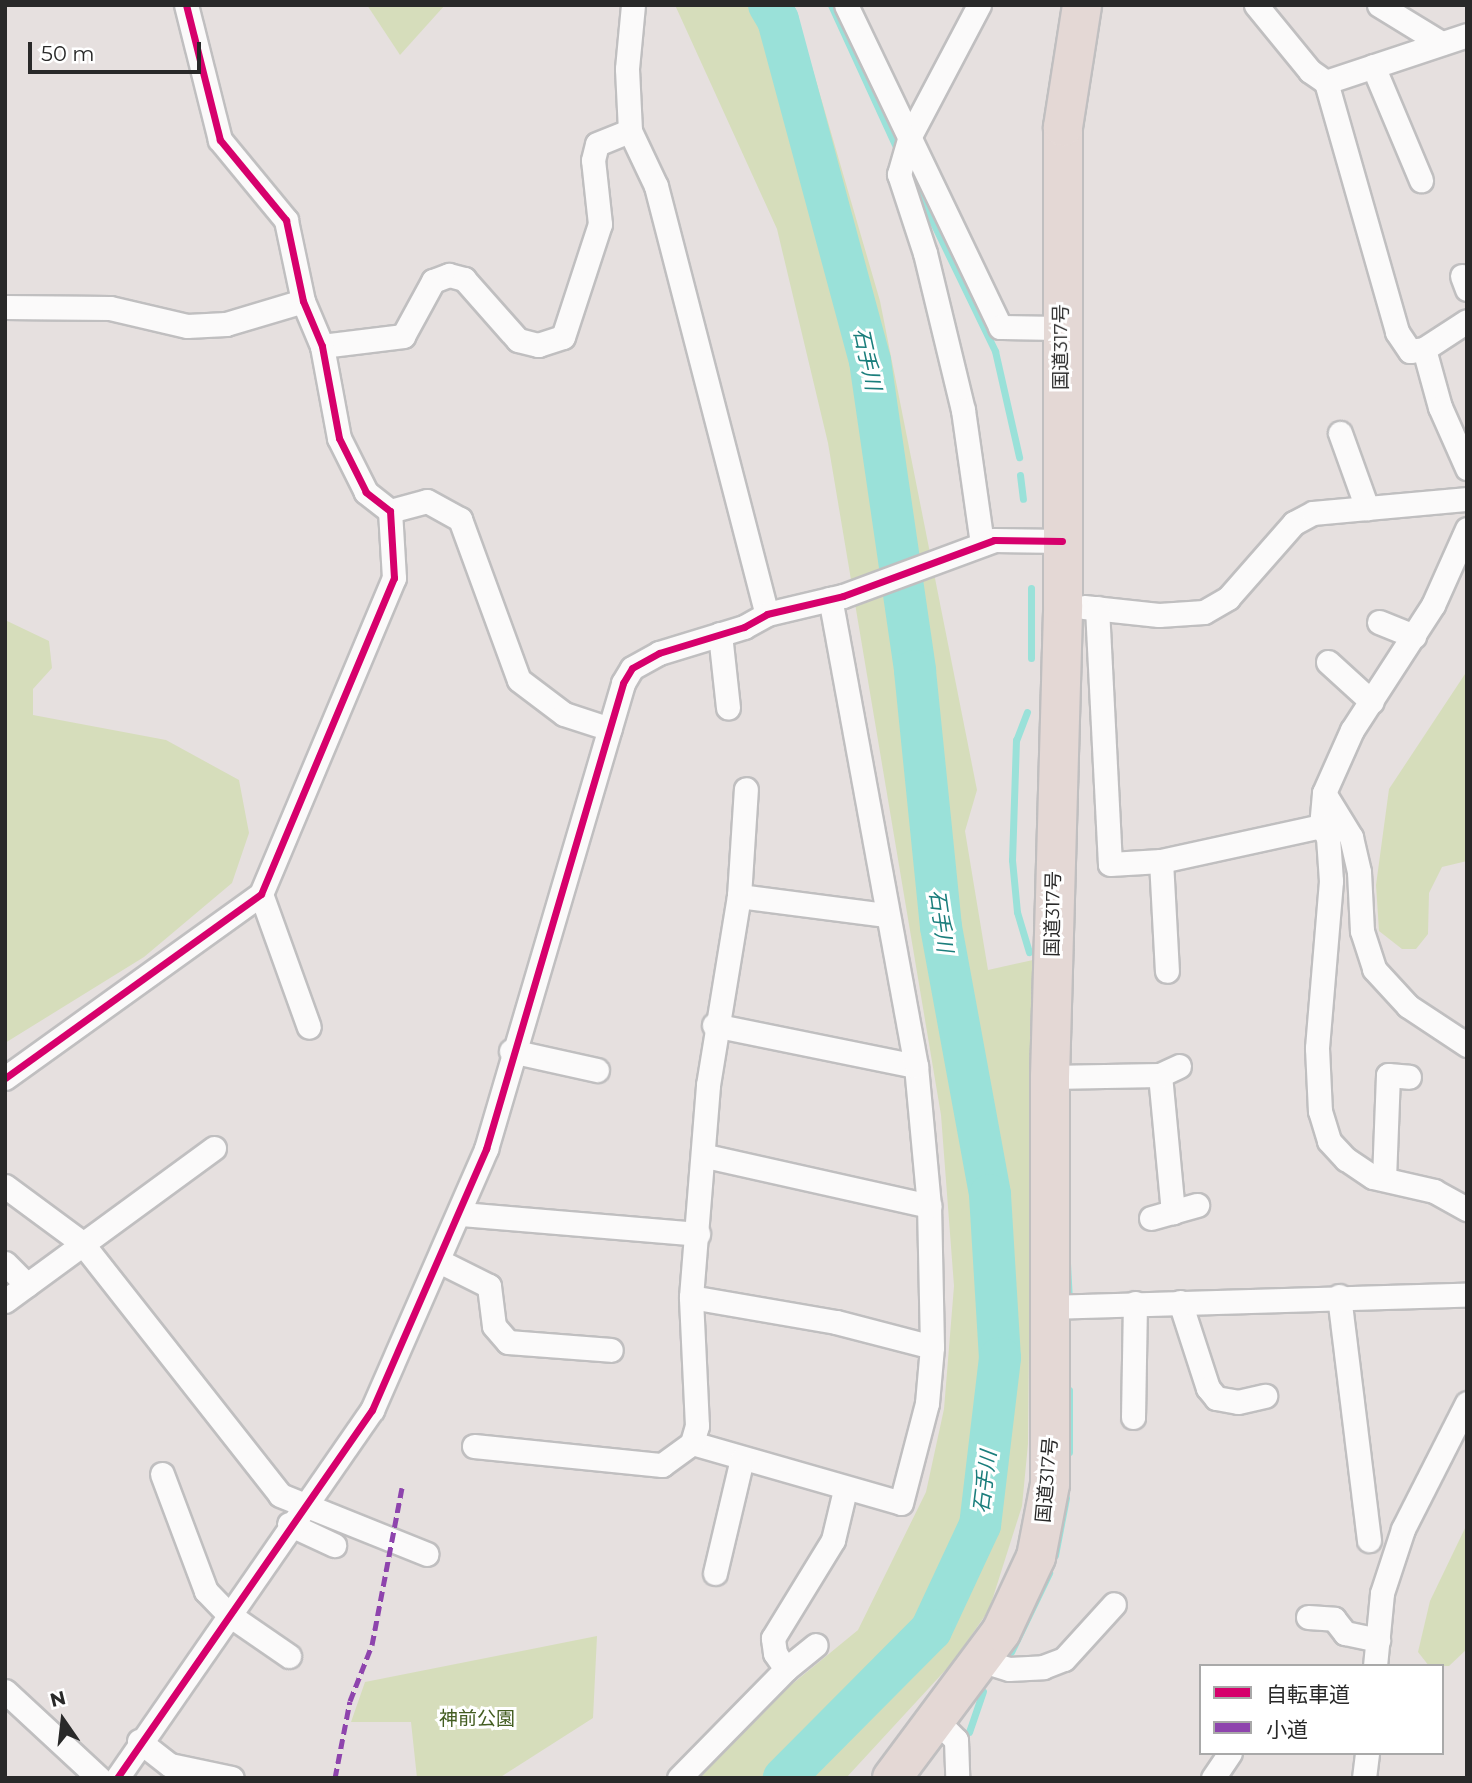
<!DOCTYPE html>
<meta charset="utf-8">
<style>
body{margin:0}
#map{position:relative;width:1472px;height:1783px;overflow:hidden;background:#e6e0df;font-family:Montserrat,"Noto Sans JP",sans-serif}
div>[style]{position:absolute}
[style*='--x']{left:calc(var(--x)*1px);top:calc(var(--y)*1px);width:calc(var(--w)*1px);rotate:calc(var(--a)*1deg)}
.green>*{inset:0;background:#d6ddbb}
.stream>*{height:7px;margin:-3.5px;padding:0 3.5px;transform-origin:3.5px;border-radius:3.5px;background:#9ae1d9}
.river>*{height:42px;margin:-21px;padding:0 21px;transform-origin:21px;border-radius:21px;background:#9ae1d9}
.roads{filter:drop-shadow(2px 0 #c0bfc0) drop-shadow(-2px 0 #c0bfc0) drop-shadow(0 2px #c0bfc0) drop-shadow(0 -2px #c0bfc0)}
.minor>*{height:23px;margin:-11.5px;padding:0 11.5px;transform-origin:11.5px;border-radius:11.5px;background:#fbfafa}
.trunk>*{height:38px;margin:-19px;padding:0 19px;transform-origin:19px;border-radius:19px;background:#e4d8d5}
.quiet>*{height:5px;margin-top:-2.5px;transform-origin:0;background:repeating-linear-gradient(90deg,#8e44ad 0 10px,transparent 0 15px)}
.cycleway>*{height:7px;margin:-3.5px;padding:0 3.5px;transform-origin:3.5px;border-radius:3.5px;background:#d6006c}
span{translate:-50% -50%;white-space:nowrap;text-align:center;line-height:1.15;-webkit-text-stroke:6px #fff;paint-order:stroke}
.street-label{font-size:19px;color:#292929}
.park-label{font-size:19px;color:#435d21}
.water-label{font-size:21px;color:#1b7e7c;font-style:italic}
.frame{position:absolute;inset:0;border:7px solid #292929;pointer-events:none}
.legend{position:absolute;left:1199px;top:1664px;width:245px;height:91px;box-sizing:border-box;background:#fff;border:2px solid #a9a9a9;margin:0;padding:9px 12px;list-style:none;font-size:21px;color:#292929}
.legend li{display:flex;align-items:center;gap:14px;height:35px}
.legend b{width:35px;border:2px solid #a9a9a9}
.north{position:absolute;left:28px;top:1685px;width:70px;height:70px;-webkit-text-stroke:5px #fff;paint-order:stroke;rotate:346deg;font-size:19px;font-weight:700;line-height:28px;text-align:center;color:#292929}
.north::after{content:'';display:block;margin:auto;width:24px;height:32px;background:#292929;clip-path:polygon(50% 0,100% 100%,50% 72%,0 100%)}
.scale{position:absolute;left:28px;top:42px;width:173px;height:32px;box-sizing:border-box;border:4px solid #292929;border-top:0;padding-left:9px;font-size:21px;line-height:24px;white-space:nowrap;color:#292929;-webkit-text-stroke:5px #fff;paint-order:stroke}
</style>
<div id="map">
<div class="green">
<div style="clip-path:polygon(367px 5px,445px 5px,400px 55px)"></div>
<div style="clip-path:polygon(675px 5px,794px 5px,880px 301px,977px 790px,965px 831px,988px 970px,1033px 960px,1028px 1444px,1022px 1506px,989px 1610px,952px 1663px,846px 1778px,697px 1778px,774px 1699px,858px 1630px,926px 1492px,944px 1409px,954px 1286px,941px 1115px,828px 443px,777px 229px)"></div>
<div style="clip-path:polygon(5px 620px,49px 641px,52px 668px,33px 689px,33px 715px,166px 740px,239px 780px,249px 833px,232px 883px,144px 957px,5px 1043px)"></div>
<div style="clip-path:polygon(1467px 671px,1467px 861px,1442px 867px,1429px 893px,1428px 934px,1416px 949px,1402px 949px,1379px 931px,1376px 885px,1389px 789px)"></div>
<div style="clip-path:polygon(1467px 1524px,1467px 1649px,1449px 1666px,1429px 1666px,1418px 1652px,1430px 1601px)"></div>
<div style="clip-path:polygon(597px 1636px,593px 1718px,499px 1778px,417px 1778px,411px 1722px,351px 1722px,365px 1682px)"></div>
</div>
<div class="stream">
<div style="--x:831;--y:5;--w:158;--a:65.4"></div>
<div style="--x:909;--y:173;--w:198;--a:64.2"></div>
<div style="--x:995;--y:351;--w:109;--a:77.2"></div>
<div style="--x:1020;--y:475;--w:24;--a:83"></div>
<div style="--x:1031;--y:658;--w:70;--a:-90"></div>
<div style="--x:1027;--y:712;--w:30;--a:111"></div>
<div style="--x:1016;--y:740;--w:120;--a:91.9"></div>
<div style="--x:1012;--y:860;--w:52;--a:84.5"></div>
<div style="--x:1017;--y:912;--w:42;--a:73.3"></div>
<div style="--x:1067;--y:1263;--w:33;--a:87"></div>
<div style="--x:1069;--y:1452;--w:62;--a:-90"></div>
<div style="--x:1055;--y:1555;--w:58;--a:-79.1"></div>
<div style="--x:1011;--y:1652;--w:88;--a:-64.3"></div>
<div style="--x:969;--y:1732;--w:43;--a:-71.1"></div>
</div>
<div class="river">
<div style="--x:769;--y:5;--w:17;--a:59"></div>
<div style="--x:778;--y:20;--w:353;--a:74.9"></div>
<div style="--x:870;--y:361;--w:313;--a:81.7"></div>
<div style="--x:915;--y:671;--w:257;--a:84.2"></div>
<div style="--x:941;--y:927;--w:272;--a:79.6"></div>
<div style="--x:990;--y:1195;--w:163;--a:86.5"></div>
<div style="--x:1000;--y:1358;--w:168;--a:96.8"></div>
<div style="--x:980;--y:1525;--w:116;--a:115"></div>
<div style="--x:931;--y:1630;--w:209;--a:134.8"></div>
</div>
<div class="roads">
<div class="minor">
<div style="--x:633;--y:5;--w:64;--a:95.4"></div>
<div style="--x:627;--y:69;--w:62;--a:87.2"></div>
<div style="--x:630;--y:131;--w:61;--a:64.7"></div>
<div style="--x:656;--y:186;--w:442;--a:75.5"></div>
<div style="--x:846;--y:5;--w:357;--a:64.4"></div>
<div style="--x:1000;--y:327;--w:60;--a:1"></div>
<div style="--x:979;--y:5;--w:148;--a:117.8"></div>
<div style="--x:910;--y:136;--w:40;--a:106"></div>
<div style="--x:899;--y:174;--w:83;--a:71.8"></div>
<div style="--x:925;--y:253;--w:162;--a:76.4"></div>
<div style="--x:963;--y:410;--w:135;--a:81.9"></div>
<div style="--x:1256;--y:5;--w:85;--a:50.7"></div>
<div style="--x:1310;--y:71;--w:19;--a:35"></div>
<div style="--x:1326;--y:82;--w:260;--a:74.1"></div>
<div style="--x:1397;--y:332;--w:23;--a:56"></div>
<div style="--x:1410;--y:351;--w:14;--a:-8"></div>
<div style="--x:1424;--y:349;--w:60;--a:74.6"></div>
<div style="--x:1440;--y:407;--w:67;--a:66.1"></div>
<div style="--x:1379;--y:5;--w:73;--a:31.5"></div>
<div style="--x:1373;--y:66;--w:124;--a:67.2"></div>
<div style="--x:1326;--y:82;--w:149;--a:-18.4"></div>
<div style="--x:1462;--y:276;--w:14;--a:69"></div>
<div style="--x:5;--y:307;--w:105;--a:0.5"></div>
<div style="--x:110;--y:308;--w:79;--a:13.2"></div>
<div style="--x:187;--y:326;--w:39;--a:-3"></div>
<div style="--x:226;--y:324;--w:80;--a:-16.6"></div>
<div style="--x:322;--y:346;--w:82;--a:-7"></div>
<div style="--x:403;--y:336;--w:63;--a:-61.4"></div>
<div style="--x:433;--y:281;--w:17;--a:-21"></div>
<div style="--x:449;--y:275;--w:16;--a:15"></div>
<div style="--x:464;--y:279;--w:81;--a:48.5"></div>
<div style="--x:518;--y:340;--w:21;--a:14"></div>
<div style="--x:538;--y:345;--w:26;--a:-18"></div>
<div style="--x:563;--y:337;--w:119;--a:-71.9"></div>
<div style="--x:600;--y:224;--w:64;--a:-96.2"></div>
<div style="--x:593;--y:160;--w:16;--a:-76"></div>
<div style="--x:597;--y:144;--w:35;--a:-22"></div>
<div style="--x:1424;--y:349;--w:51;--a:-33.1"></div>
<div style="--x:1340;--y:433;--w:80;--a:70.2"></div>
<div style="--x:390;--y:511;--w:38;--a:-15"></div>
<div style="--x:427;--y:501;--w:38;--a:29"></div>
<div style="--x:460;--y:519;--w:171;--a:69.9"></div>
<div style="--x:519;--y:680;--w:56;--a:37.1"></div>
<div style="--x:564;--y:714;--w:48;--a:18.1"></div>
<div style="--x:1467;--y:529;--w:83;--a:114.1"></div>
<div style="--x:1433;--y:605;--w:149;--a:122.9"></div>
<div style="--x:1352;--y:730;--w:69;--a:114"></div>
<div style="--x:1324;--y:793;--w:33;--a:95"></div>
<div style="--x:1321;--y:826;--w:13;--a:58"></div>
<div style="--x:1328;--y:837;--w:44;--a:86.1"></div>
<div style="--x:1331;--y:881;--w:168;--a:94.8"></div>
<div style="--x:1317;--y:1048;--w:63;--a:87.3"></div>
<div style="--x:1320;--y:1111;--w:31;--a:73"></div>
<div style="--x:1329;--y:1141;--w:25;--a:47"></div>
<div style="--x:1346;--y:1159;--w:32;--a:34"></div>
<div style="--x:1373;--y:1177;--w:63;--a:12.9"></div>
<div style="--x:1434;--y:1191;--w:38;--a:29"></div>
<div style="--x:1084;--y:607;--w:75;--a:6.1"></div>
<div style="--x:1159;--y:615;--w:45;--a:-3.8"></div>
<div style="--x:1204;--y:612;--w:28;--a:-30"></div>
<div style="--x:1228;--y:598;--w:100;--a:-48.7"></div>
<div style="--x:1294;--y:523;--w:21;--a:-28"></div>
<div style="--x:1313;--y:513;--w:155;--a:-5.2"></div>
<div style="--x:1097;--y:608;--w:256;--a:87.1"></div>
<div style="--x:1110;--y:864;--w:51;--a:-3.4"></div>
<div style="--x:1161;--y:861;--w:164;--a:-12.3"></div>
<div style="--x:1379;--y:622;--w:38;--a:22"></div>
<div style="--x:720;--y:634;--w:74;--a:83.8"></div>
<div style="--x:1328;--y:662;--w:59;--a:42.3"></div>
<div style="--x:1324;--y:793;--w:52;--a:58.5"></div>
<div style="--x:1351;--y:837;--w:36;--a:77"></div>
<div style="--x:1359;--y:872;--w:59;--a:87.1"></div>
<div style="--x:1362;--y:931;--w:40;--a:72"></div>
<div style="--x:1374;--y:969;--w:50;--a:47.4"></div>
<div style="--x:1408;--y:1006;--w:71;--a:33.5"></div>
<div style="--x:1161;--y:861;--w:110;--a:86.9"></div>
<div style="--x:261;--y:894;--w:141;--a:70.2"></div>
<div style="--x:739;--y:896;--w:147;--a:7.4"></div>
<div style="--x:714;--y:1025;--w:206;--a:11.5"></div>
<div style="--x:511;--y:1051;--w:88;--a:12.5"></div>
<div style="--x:1160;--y:1075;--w:138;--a:84.6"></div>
<div style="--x:1050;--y:1077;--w:110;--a:-1"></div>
<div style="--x:1160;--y:1075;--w:21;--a:-25"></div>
<div style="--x:5;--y:1078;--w:315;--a:-35.7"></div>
<div style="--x:261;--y:894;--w:343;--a:-67.2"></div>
<div style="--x:394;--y:578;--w:67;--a:-93.4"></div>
<div style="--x:390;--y:511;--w:31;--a:-142"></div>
<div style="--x:366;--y:492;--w:60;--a:-116.6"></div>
<div style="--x:339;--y:438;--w:94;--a:-100.5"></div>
<div style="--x:322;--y:346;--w:49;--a:-112.9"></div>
<div style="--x:303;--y:301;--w:83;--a:-101.9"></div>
<div style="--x:286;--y:220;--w:104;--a:-129.5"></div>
<div style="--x:220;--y:140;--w:139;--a:-104.1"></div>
<div style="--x:706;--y:1156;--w:229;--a:12.6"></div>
<div style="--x:1384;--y:1179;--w:104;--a:-87.8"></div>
<div style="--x:1388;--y:1075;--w:21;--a:5"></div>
<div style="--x:5;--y:1186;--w:96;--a:36.5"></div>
<div style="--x:82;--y:1243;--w:320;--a:51.8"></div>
<div style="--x:280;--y:1495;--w:158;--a:21.9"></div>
<div style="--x:461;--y:1214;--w:238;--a:4.8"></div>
<div style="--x:1151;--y:1218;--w:48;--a:-15.8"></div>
<div style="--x:439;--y:1261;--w:56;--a:26.6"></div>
<div style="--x:489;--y:1286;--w:40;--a:82.9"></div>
<div style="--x:494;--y:1326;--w:21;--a:49"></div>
<div style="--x:508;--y:1342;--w:103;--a:4.4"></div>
<div style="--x:5;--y:1263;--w:31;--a:45"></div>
<div style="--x:1339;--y:1296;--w:246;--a:83"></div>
<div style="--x:691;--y:1297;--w:147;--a:9.8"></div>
<div style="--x:836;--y:1322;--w:99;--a:14.6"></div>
<div style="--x:5;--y:1301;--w:259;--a:-36.2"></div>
<div style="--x:1180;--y:1302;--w:90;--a:72"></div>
<div style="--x:1208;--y:1388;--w:13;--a:51"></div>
<div style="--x:1216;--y:1398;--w:22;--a:10"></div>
<div style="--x:1238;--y:1402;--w:28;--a:-13"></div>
<div style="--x:1051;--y:1307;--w:416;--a:-1.7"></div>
<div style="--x:1133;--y:1417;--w:114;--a:-89"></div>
<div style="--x:692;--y:1443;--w:217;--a:16"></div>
<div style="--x:901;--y:1503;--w:103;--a:-75.4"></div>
<div style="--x:927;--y:1403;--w:56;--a:-84.9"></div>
<div style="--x:932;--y:1347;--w:141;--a:-91.2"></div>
<div style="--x:929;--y:1206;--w:141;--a:-95.3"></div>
<div style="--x:916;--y:1066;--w:475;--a:-100.4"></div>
<div style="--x:474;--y:1446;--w:189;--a:5.8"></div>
<div style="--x:662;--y:1465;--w:37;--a:-36"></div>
<div style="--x:692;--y:1443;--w:18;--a:-74"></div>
<div style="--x:697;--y:1426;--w:129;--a:-92.7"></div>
<div style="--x:691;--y:1297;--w:213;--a:-85.4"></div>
<div style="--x:708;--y:1085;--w:192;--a:-80.7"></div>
<div style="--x:739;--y:896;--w:107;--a:-86.3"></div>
<div style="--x:162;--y:1474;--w:125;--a:69.4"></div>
<div style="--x:206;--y:1591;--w:32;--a:46"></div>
<div style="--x:228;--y:1614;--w:74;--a:34.5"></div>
<div style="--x:289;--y:1524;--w:50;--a:25"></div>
<div style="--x:715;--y:1573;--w:117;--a:-76.7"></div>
<div style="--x:1308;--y:1617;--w:26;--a:4"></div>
<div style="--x:1334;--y:1619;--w:18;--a:52"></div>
<div style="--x:1345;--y:1633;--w:34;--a:12"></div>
<div style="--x:983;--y:1661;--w:27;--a:17"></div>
<div style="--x:1009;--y:1669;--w:34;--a:-3"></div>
<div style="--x:1043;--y:1667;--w:22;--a:-21"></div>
<div style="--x:1064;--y:1659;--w:74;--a:-47.7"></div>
<div style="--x:1375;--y:1666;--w:73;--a:-84.5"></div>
<div style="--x:1382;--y:1593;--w:67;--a:-71.8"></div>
<div style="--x:1403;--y:1529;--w:141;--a:-63.1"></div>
<div style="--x:786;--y:1669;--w:19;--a:-125"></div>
<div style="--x:775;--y:1653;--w:15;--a:-98"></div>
<div style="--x:773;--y:1638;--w:115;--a:-58.5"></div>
<div style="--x:833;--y:1540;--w:51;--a:-76.5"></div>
<div style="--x:5;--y:1691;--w:128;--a:42.8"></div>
<div style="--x:938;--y:1722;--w:25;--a:45"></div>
<div style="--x:956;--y:1740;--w:38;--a:88"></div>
<div style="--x:139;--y:1741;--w:39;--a:38"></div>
<div style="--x:170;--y:1765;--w:63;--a:11.8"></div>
<div style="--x:117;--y:1778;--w:448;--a:-55.3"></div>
<div style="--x:372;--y:1410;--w:285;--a:-66.4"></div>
<div style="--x:486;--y:1149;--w:486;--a:-73.6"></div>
<div style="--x:623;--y:683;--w:17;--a:-59"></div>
<div style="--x:632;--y:668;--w:31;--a:-29"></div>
<div style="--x:659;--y:653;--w:89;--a:-17"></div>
<div style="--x:744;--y:627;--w:26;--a:-29"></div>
<div style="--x:767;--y:614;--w:78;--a:-13.3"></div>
<div style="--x:843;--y:596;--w:161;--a:-20.3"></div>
<div style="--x:994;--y:540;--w:68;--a:0.8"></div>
<div style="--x:679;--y:1778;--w:153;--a:-45.5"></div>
<div style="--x:786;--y:1669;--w:38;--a:-39"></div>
<div style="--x:1213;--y:1778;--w:30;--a:-56"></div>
<div style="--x:1364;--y:1778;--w:25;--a:-83"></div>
</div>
<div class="trunk">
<div style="--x:892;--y:1778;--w:182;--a:-53.3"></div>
<div style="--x:1001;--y:1632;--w:83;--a:-65"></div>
<div style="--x:1036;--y:1557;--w:74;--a:-79.1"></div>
<div style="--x:1050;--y:1484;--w:407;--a:-90"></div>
<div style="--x:1050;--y:1077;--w:472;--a:-88.4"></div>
<div style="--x:1063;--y:605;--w:478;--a:-90"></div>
<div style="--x:1063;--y:127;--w:123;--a:-81.1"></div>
</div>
</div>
<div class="quiet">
<div style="--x:335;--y:1778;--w:78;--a:-79"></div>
<div style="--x:350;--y:1701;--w:60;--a:-68.6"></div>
<div style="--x:372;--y:1645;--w:160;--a:-79.2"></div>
</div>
<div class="cycleway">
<div style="--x:5;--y:1078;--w:315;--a:-35.7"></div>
<div style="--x:261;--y:894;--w:343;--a:-67.2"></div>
<div style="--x:394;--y:578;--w:67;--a:-93.4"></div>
<div style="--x:390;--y:511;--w:31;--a:-142"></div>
<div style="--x:366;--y:492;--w:60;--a:-116.6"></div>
<div style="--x:339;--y:438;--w:94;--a:-100.5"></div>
<div style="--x:322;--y:346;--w:49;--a:-112.9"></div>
<div style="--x:303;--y:301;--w:83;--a:-101.9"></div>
<div style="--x:286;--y:220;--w:104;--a:-129.5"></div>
<div style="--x:220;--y:140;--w:139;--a:-104.1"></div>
<div style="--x:117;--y:1778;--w:448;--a:-55.3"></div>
<div style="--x:372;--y:1410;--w:285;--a:-66.4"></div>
<div style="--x:486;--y:1149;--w:486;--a:-73.6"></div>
<div style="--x:623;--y:683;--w:17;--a:-59"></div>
<div style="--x:632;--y:668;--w:31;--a:-29"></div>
<div style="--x:659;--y:653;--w:89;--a:-17"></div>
<div style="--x:744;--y:627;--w:26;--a:-29"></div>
<div style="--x:767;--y:614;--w:78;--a:-13.3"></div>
<div style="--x:843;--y:596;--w:161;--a:-20.3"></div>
<div style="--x:994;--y:540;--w:68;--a:0.8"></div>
</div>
<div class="street-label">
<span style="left:1061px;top:347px;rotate:-90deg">国道317号</span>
<span style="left:1053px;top:914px;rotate:-89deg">国道317号</span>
<span style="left:1047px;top:1480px;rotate:-85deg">国道317号</span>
</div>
<div class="park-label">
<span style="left:477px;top:1719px">神前公園</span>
</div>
<div class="water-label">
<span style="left:867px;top:359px;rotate:78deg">石手川</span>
<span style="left:941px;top:921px;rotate:82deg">石手川</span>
<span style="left:985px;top:1482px;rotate:-83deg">石手川</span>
</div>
<div class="frame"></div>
<ul class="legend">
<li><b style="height:9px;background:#d6006c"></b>自転車道</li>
<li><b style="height:9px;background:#8e44ad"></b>小道</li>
</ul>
<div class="north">N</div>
<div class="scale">50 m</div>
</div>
